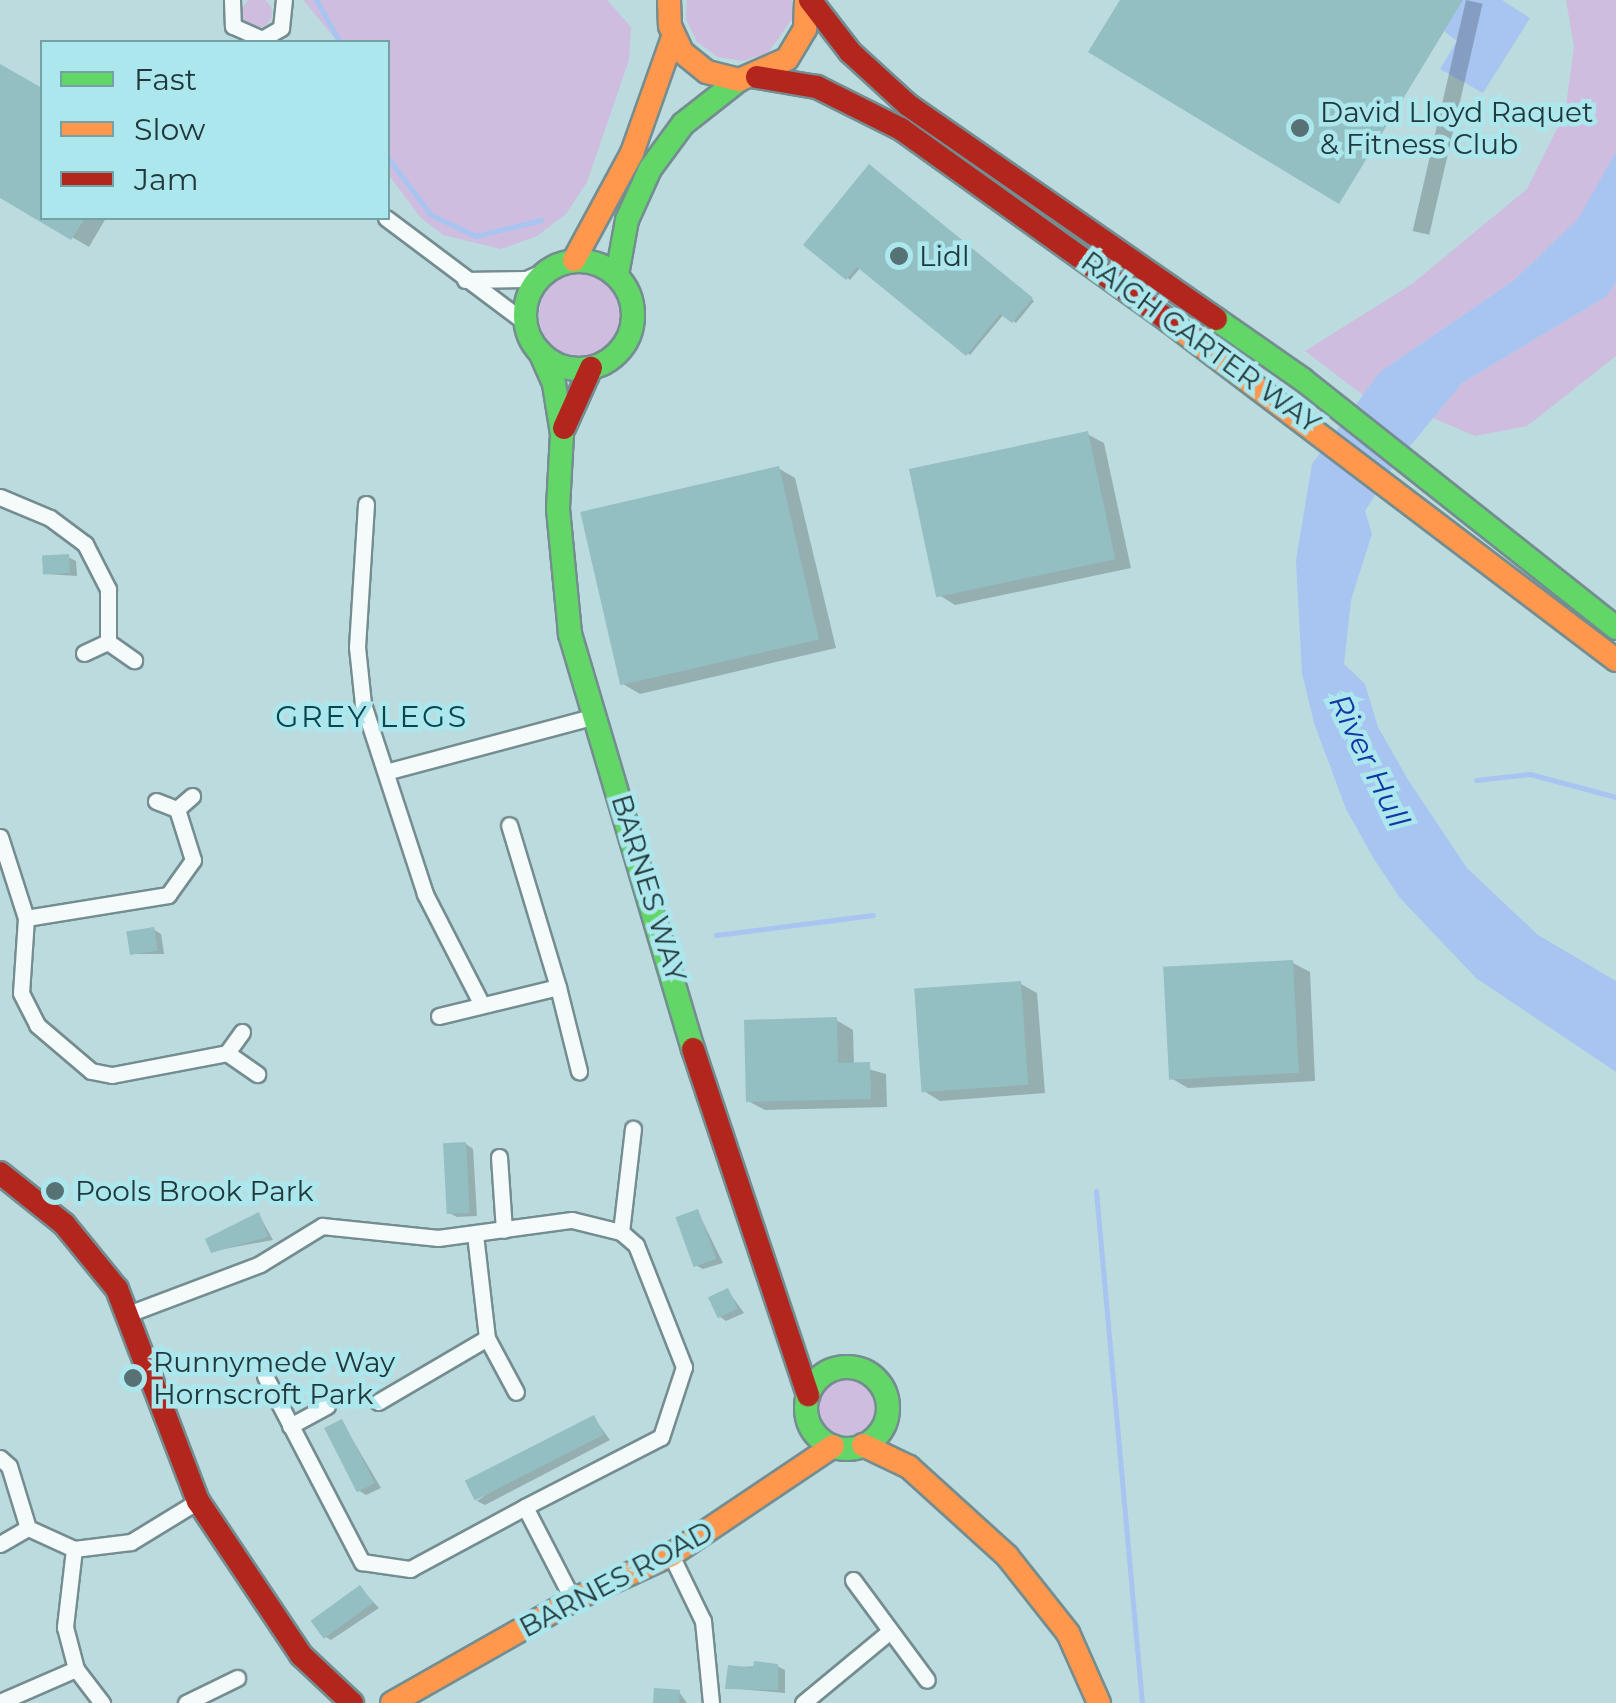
<!DOCTYPE html>
<style>
body{margin:0}
#map{position:relative;width:1616px;height:1703px;overflow:hidden;background:#bbdbde;font-family:Montserrat,sans-serif}
div>[style]{position:absolute}
[style*='--x']{left:calc(var(--x)*1px);top:calc(var(--y)*1px);width:calc(var(--w)*1px);rotate:calc(var(--a)*1deg)}
.green>*{inset:0;background:#cebddf}
.round{border-radius:50%}
.water>*{inset:0;background:#a7c5f0}
.shadow>*{inset:0;background:#0003;transform-origin:0 0}
.stream>*{height:5px;margin:-2.5px;padding:0 2.5px;transform-origin:2.5px;border-radius:2.5px;background:#a7c5f0}
.building>*{inset:0;background:#93bec2;transform-origin:0 0}
.roads{filter:drop-shadow(2px 0 #748d90) drop-shadow(-2px 0 #748d90) drop-shadow(0 2px #748d90) drop-shadow(0 -2px #748d90)}
.street>*{height:15px;margin:-7.5px;padding:0 7.5px;transform-origin:7.5px;border-radius:7.5px;background:#f5fafa}
.fast>*{height:22px;margin:-11px;padding:0 11px;transform-origin:11px;border-radius:11px;background:#63d668}
.fast>.ring{margin:-11px;padding:0;box-sizing:content-box;background:none;border:22px solid #63d668;border-radius:50%}
.slow>*{height:22px;margin:-11px;padding:0 11px;transform-origin:11px;border-radius:11px;background:#ff974d}
.jam>*{height:22px;margin:-11px;padding:0 11px;transform-origin:11px;border-radius:11px;background:#b3261e}
.dots>*{width:28px;height:28px;translate:-50% -50%;box-sizing:border-box;border:5px solid #ace7ed;border-radius:50%}
span{translate:-50% -50%;white-space:nowrap;text-align:center;line-height:1.15;-webkit-text-stroke:9px #ace7ed;paint-order:stroke}
.poi-label{font-size:28px;color:#21393c}
.left{translate:0 -50%;text-align:left}
.street-label{font-size:28px;color:#21393c}
.neighbourhood-label{font-size:30px;color:#06484e;letter-spacing:2.5px}
.water-label{font-size:30px;color:#1137a7;font-style:italic}
.legend{position:absolute;left:40px;top:40px;width:350px;height:180px;box-sizing:border-box;background:#ace7ed;border:2px solid #74a1a6;margin:0;padding:12px 18px;list-style:none;font-size:30px;color:#21393c}
.legend li{display:flex;align-items:center;gap:20px;height:50px}
.legend b{width:50px;border:2px solid #74a1a6}
</style>
<div id="map">
<div class="green">
<div class="round" style="left:242px;top:-2px;width:30px;height:30px"></div>
<div style="clip-path:polygon(303px 0,607px 0,631px 27px,629px 60px,587px 182px,566px 214px,537px 236px,501px 249px,443px 235px,420px 217px,388px 174px,388px 42px,338px 42px)"></div>
<div style="clip-path:polygon(687px 0,792px 0,792px 19px,768px 53px,743px 61px,718px 57px,697px 42px,686px 19px)"></div>
<div style="clip-path:polygon(1566px 0,1616px 0,1616px 152px,1602px 184px,1578px 219px,1513px 281px,1380px 372px,1363px 395px,1305px 351px,1412px 284px,1527px 189px,1565px 113px,1574px 47px)"></div>
<div class="round" style="left:539px;top:274px;width:82px;height:82px"></div>
<div style="clip-path:polygon(1616px 282px,1616px 356px,1527px 426px,1475px 436px,1433px 418px,1462px 383px,1607px 296px)"></div>
<div class="round" style="left:819px;top:1379px;width:56px;height:56px"></div>
</div>
<div class="water">
<div style="clip-path:polygon(1463px 0,1502px 0,1530px 18px,1483px 93px,1440px 69px,1457px 41px,1444px 31px)"></div>
<div style="clip-path:polygon(1616px 152px,1616px 282px,1607px 296px,1462px 383px,1392px 468px,1365px 511px,1372px 534px,1351px 600px,1344px 664px,1365px 684px,1378px 727px,1407px 778px,1467px 868px,1538px 935px,1616px 981px,1616px 1072px,1476px 978px,1400px 898px,1374px 859px,1346px 809px,1314px 723px,1302px 673px,1296px 560px,1312px 464px,1380px 372px,1513px 281px,1578px 219px)"></div>
</div>
<div class="shadow">
<div style="left:1466px;top:0;width:17px;height:237px;rotate:13deg"></div>
<div style="clip-path:polygon(0 67px,42px 90px,42px 218px,106px 218px,89px 247px,0 195px)"></div>
<div style="clip-path:polygon(869px 168px,1034px 301px,1016px 323px,1004px 314px,970px 355px,861px 267px,850px 280px,807px 244px)"></div>
<div style="clip-path:polygon(1087px 434px,1104px 443px,1131px 568px,955px 605px,939px 595px)"></div>
<div style="clip-path:polygon(778px 468px,795px 478px,836px 648px,640px 694px,623px 684px)"></div>
<div style="clip-path:polygon(68px 557px,76px 561px,77px 576px,46px 574px)"></div>
<div style="clip-path:polygon(153px 929px,161px 934px,164px 954px,132px 954px)"></div>
<div style="clip-path:polygon(1293px 963px,1310px 972px,1315px 1081px,1188px 1088px,1171px 1078px)"></div>
<div style="clip-path:polygon(1021px 984px,1037px 993px,1045px 1093px,940px 1101px,924px 1091px)"></div>
<div style="clip-path:polygon(836px 1020px,853px 1030px,854px 1065px,886px 1074px,887px 1107px,765px 1110px,748px 1101px)"></div>
<div style="clip-path:polygon(466px 1144px,473px 1149px,477px 1216px,457px 1217px,449px 1213px)"></div>
<div style="clip-path:polygon(698px 1212px,723px 1263px,703px 1269px,695px 1265px)"></div>
<div style="clip-path:polygon(259px 1215px,273px 1240px,213px 1251px)"></div>
<div style="clip-path:polygon(728px 1291px,744px 1313px,726px 1321px,719px 1316px)"></div>
<div style="clip-path:polygon(594px 1418px,610px 1440px,485px 1505px,477px 1501px)"></div>
<div style="clip-path:polygon(342px 1422px,381px 1488px,366px 1495px,358px 1490px)"></div>
<div style="clip-path:polygon(360px 1588px,379px 1608px,331px 1640px,324px 1636px)"></div>
<div style="clip-path:polygon(777px 1666px,785px 1670px,785px 1693px,728px 1688px,730px 1667px)"></div>
<div style="clip-path:polygon(679px 1692px,687px 1703px,656px 1703px)"></div>
</div>
<div class="stream">
<div style="--x:316;--y:0;--w:48;--a:60.3"></div>
<div style="--x:388;--y:158;--w:71;--a:53"></div>
<div style="--x:431;--y:215;--w:50;--a:25"></div>
<div style="--x:476;--y:236;--w:67;--a:-13.8"></div>
<div style="--x:1476;--y:780;--w:54;--a:-6.3"></div>
<div style="--x:1530;--y:774;--w:89;--a:15"></div>
<div style="--x:716;--y:935;--w:158;--a:-7.3"></div>
<div style="--x:1096;--y:1191;--w:514;--a:84.87"></div>
</div>
<div class="building">
<div style="clip-path:polygon(1120px 0,1463px 0,1339px 204px,1088px 52px)"></div>
<div style="clip-path:polygon(0 64px,42px 88px,42px 218px,85px 218px,71px 240px,0 198px)"></div>
<div style="clip-path:polygon(869px 164px,1033px 298px,1012px 323px,1000px 314px,966px 356px,857px 267px,846px 280px,803px 245px)"></div>
<div style="left:1088px;top:431px;width:131px;height:183px;rotate:78deg"></div>
<div style="left:779px;top:466px;width:178px;height:204px;rotate:77deg"></div>
<div style="left:69px;top:554px;width:19px;height:27px;rotate:87deg"></div>
<div style="left:154px;top:927px;width:24px;height:28px;rotate:81deg"></div>
<div style="left:1293px;top:960px;width:113px;height:130px;rotate:87deg"></div>
<div style="left:1021px;top:981px;width:104px;height:107px;rotate:86deg"></div>
<div style="clip-path:polygon(837px 1017px,838px 1063px,870px 1062px,871px 1099px,746px 1102px,744px 1020px)"></div>
<div style="left:466px;top:1142px;width:71px;height:23px;rotate:87deg"></div>
<div style="left:698px;top:1209px;width:53px;height:24px;rotate:70deg"></div>
<div style="clip-path:polygon(259px 1212px,268px 1237px,211px 1253px,205px 1239px)"></div>
<div style="left:728px;top:1288px;width:23px;height:22px;rotate:65deg"></div>
<div style="left:594px;top:1415px;width:22px;height:145px;rotate:63deg"></div>
<div style="left:342px;top:1419px;width:72px;height:20px;rotate:63deg"></div>
<div style="left:360px;top:1585px;width:22px;height:61px;rotate:54deg"></div>
<div style="clip-path:polygon(754px 1661px,778px 1664px,778px 1690px,725px 1689px,728px 1665px,753px 1668px)"></div>
<div style="left:654px;top:1688px;width:26px;height:15px;rotate:4deg"></div>
</div>
<div class="roads">
<div class="street">
<div style="--x:232;--y:0;--w:26;--a:88"></div>
<div style="--x:233;--y:26;--w:32;--a:24"></div>
<div style="--x:262;--y:39;--w:22;--a:-30"></div>
<div style="--x:281;--y:28;--w:28;--a:-84"></div>
<div style="--x:386;--y:218;--w:175;--a:36.9"></div>
<div style="--x:465;--y:280;--w:61;--a:-0.9"></div>
<div style="--x:526;--y:279;--w:27;--a:-24"></div>
<div style="--x:0;--y:497;--w:54;--a:22.8"></div>
<div style="--x:50;--y:518;--w:44;--a:36.6"></div>
<div style="--x:85;--y:544;--w:51;--a:62.9"></div>
<div style="--x:108;--y:589;--w:53;--a:90"></div>
<div style="--x:366;--y:504;--w:143;--a:93.6"></div>
<div style="--x:357;--y:647;--w:57;--a:84"></div>
<div style="--x:363;--y:704;--w:200;--a:71.9"></div>
<div style="--x:425;--y:894;--w:123;--a:62.8"></div>
<div style="--x:84;--y:653;--w:26;--a:-25"></div>
<div style="--x:108;--y:642;--w:32;--a:35"></div>
<div style="--x:389;--y:771;--w:214;--a:-14.9"></div>
<div style="--x:156;--y:801;--w:22;--a:21"></div>
<div style="--x:177;--y:809;--w:20;--a:-41"></div>
<div style="--x:0;--y:837;--w:85;--a:72.2"></div>
<div style="--x:26;--y:918;--w:75;--a:93.8"></div>
<div style="--x:21;--y:993;--w:36;--a:63"></div>
<div style="--x:37;--y:1025;--w:71;--a:40.4"></div>
<div style="--x:91;--y:1071;--w:21;--a:11"></div>
<div style="--x:112;--y:1075;--w:117;--a:-10.8"></div>
<div style="--x:26;--y:918;--w:144;--a:-9.2"></div>
<div style="--x:168;--y:895;--w:43;--a:-54.5"></div>
<div style="--x:193;--y:860;--w:53;--a:-107.4"></div>
<div style="--x:558;--y:987;--w:87;--a:76"></div>
<div style="--x:439;--y:1016;--w:122;--a:-13.7"></div>
<div style="--x:558;--y:987;--w:169;--a:-106.8"></div>
<div style="--x:242;--y:1032;--w:26;--a:126"></div>
<div style="--x:227;--y:1053;--w:37;--a:35"></div>
<div style="--x:499;--y:1157;--w:73;--a:86.1"></div>
<div style="--x:621;--y:1232;--w:104;--a:-83.4"></div>
<div style="--x:128;--y:1314;--w:141;--a:-20.7"></div>
<div style="--x:260;--y:1264;--w:73;--a:-31.5"></div>
<div style="--x:322;--y:1226;--w:117;--a:5.9"></div>
<div style="--x:438;--y:1238;--w:135;--a:-7.7"></div>
<div style="--x:572;--y:1220;--w:50;--a:13.8"></div>
<div style="--x:621;--y:1232;--w:20;--a:41"></div>
<div style="--x:636;--y:1245;--w:131;--a:68.5"></div>
<div style="--x:684;--y:1367;--w:74;--a:108.2"></div>
<div style="--x:661;--y:1437;--w:153;--a:152.8"></div>
<div style="--x:525;--y:1507;--w:105;--a:62.7"></div>
<div style="--x:487;--y:1338;--w:61;--a:61.8"></div>
<div style="--x:265;--y:1376;--w:210;--a:62.5"></div>
<div style="--x:362;--y:1562;--w:49;--a:8.3"></div>
<div style="--x:410;--y:1569;--w:131;--a:-28.3"></div>
<div style="--x:378;--y:1402;--w:126;--a:-30.4"></div>
<div style="--x:487;--y:1338;--w:105;--a:-96.6"></div>
<div style="--x:290;--y:1426;--w:42;--a:-28.4"></div>
<div style="--x:0;--y:1458;--w:12;--a:42"></div>
<div style="--x:9;--y:1466;--w:65;--a:73"></div>
<div style="--x:28;--y:1528;--w:51;--a:24.5"></div>
<div style="--x:74;--y:1549;--w:79;--a:96.6"></div>
<div style="--x:65;--y:1627;--w:43;--a:75.3"></div>
<div style="--x:76;--y:1669;--w:43;--a:52.6"></div>
<div style="--x:0;--y:1544;--w:32;--a:-30"></div>
<div style="--x:74;--y:1549;--w:57;--a:-7"></div>
<div style="--x:131;--y:1542;--w:79;--a:-31.5"></div>
<div style="--x:671;--y:1555;--w:73;--a:64.1"></div>
<div style="--x:703;--y:1621;--w:82;--a:84.4"></div>
<div style="--x:853;--y:1580;--w:124;--a:53.5"></div>
<div style="--x:0;--y:1702;--w:83;--a:-23.5"></div>
<div style="--x:186;--y:1703;--w:57;--a:-26.1"></div>
<div style="--x:803;--y:1703;--w:113;--a:-39.6"></div>
</div>
<div class="fast">
<div class="ring" style="left:525px;top:261px;width:86px;height:86px"></div>
<div style="--x:617;--y:275;--w:56;--a:-79.7"></div>
<div style="--x:627;--y:220;--w:56;--a:-65.7"></div>
<div style="--x:650;--y:169;--w:56;--a:-53.7"></div>
<div style="--x:683;--y:124;--w:71;--a:-38.2"></div>
<div style="--x:1216;--y:319;--w:105;--a:34.9"></div>
<div style="--x:1302;--y:379;--w:401;--a:38.4"></div>
<div style="--x:540;--y:352;--w:35;--a:66"></div>
<div style="--x:554;--y:384;--w:51;--a:80.9"></div>
<div style="--x:562;--y:434;--w:75;--a:93.1"></div>
<div style="--x:558;--y:509;--w:126;--a:84.5"></div>
<div style="--x:570;--y:634;--w:433;--a:73.5"></div>
<div class="ring" style="left:806px;top:1367px;width:60px;height:60px"></div>
</div>
<div class="slow">
<div style="--x:669;--y:0;--w:26;--a:88"></div>
<div style="--x:670;--y:26;--w:29;--a:65"></div>
<div style="--x:682;--y:52;--w:32;--a:39"></div>
<div style="--x:707;--y:72;--w:33;--a:14"></div>
<div style="--x:739;--y:80;--w:52;--a:-23.6"></div>
<div style="--x:787;--y:59;--w:35;--a:-59"></div>
<div style="--x:805;--y:29;--w:29;--a:-88"></div>
<div style="--x:574;--y:260;--w:122;--a:-61.5"></div>
<div style="--x:632;--y:153;--w:123;--a:-70.5"></div>
<div style="--x:1169;--y:321;--w:561;--a:37.18"></div>
<div style="--x:863;--y:1445;--w:51;--a:25.6"></div>
<div style="--x:909;--y:1467;--w:132;--a:42.2"></div>
<div style="--x:1007;--y:1556;--w:98;--a:51.6"></div>
<div style="--x:1068;--y:1633;--w:77;--a:66.1"></div>
<div style="--x:392;--y:1703;--w:208;--a:-29.6"></div>
<div style="--x:573;--y:1600;--w:108;--a:-24.7"></div>
<div style="--x:671;--y:1555;--w:195;--a:-33.9"></div>
</div>
<div class="jam">
<div style="--x:810;--y:0;--w:66;--a:52.4"></div>
<div style="--x:850;--y:52;--w:79;--a:42.4"></div>
<div style="--x:908;--y:105;--w:375;--a:34.8"></div>
<div style="--x:757;--y:77;--w:61;--a:9.5"></div>
<div style="--x:817;--y:87;--w:94;--a:26.6"></div>
<div style="--x:901;--y:129;--w:330;--a:35.6"></div>
<div style="--x:564;--y:428;--w:66;--a:-65.8"></div>
<div style="--x:693;--y:1049;--w:365;--a:71.6"></div>
<div style="--x:0;--y:1173;--w:82;--a:38.6"></div>
<div style="--x:64;--y:1224;--w:84;--a:50.8"></div>
<div style="--x:117;--y:1289;--w:227;--a:69.1"></div>
<div style="--x:198;--y:1501;--w:185;--a:56.2"></div>
<div style="--x:301;--y:1655;--w:70;--a:43.3"></div>
</div>
</div>
<div class="dots">
<div style="left:1300px;top:128px;background:#577275"></div>
<div style="left:899px;top:256px;background:#577275"></div>
<div style="left:55px;top:1191px;background:#577275"></div>
<div style="left:133px;top:1378px;background:#577275"></div>
</div>
<div class="poi-label">
<span class="left" style="left:1320px;top:128px">David Lloyd Raquet<br>&amp; Fitness Club</span>
<span class="left" style="left:919px;top:256px">Lidl</span>
<span class="left" style="left:75px;top:1191px">Pools Brook Park</span>
<span class="left" style="left:153px;top:1378px">Runnymede Way<br>Hornscroft Park</span>
</div>
<div class="street-label">
<span style="left:1201px;top:342px;rotate:36deg">RAICH CARTER WAY</span>
<span style="left:649px;top:888px;rotate:73deg">BARNES WAY</span>
<span style="left:616px;top:1579px;rotate:-28deg">BARNES ROAD</span>
</div>
<div class="neighbourhood-label">
<span style="left:372px;top:717px">GREY LEGS</span>
</div>
<div class="water-label">
<span style="left:1369px;top:761px;rotate:64deg">River Hull</span>
</div>
<ul class="legend">
<li><b style="height:12px;background:#63d668"></b>Fast</li>
<li><b style="height:12px;background:#ff974d"></b>Slow</li>
<li><b style="height:12px;background:#b3261e"></b>Jam</li>
</ul>
</div>
